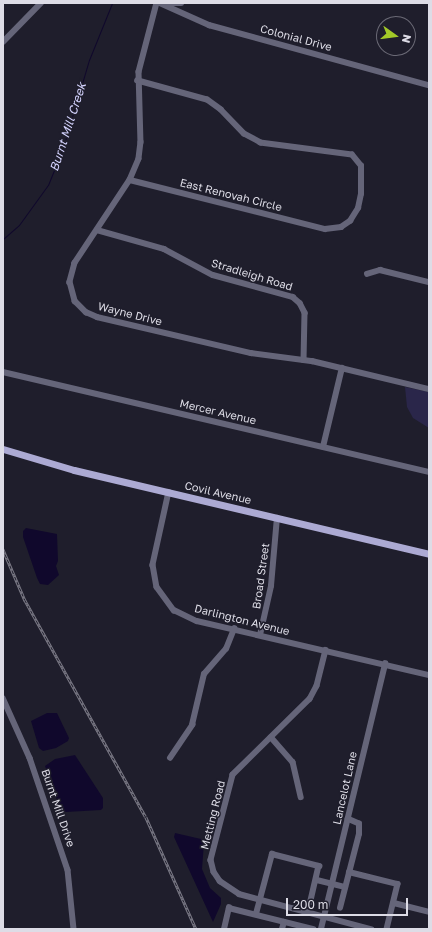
<!DOCTYPE html>
<style>
body{margin:0}
#map{position:relative;width:432px;height:932px;overflow:hidden;background:#1f1e2c;font-family:"Golos Text",sans-serif}
div>[style]{position:absolute}
[style*='--x']{left:calc(var(--x)*1px);top:calc(var(--y)*1px);width:calc(var(--w)*1px);rotate:calc(var(--a)*1deg)}
.green>*{inset:0;background:#2a264a}
.water>*{inset:0;background:#10082c}
.stream>*{height:1px;margin:-0.5px;padding:0 0.5px;transform-origin:0.5px;border-radius:0.5px;background:#10082c}
.minor>*{height:5.5px;margin:-2.75px;padding:0 2.75px;transform-origin:2.75px;border-radius:2.75px;background:#656579}
.major>*{height:7px;margin:-3.5px;padding:0 3.5px;transform-origin:3.5px;border-radius:3.5px;background:#acaad3}
.rail>*{height:2.5px;margin-top:-1.25px;transform-origin:0;background:repeating-linear-gradient(90deg,#1f1e2c 0 3px,#7c7b87 0 6px);box-sizing:border-box;border-block:1px solid #7c7b87}
span{translate:-50% -50%;white-space:nowrap;text-align:center;line-height:1.15;-webkit-text-stroke:3px #1f1e2c;paint-order:stroke}
.street-label{font-size:11px;color:#dddce6}
.water-label{font-size:12px;color:#d5d4ff;font-style:italic}
.frame{position:absolute;inset:0;border:4px solid #dddce6;pointer-events:none}
.north{position:absolute;left:376px;top:16px;width:40px;height:40px;box-sizing:border-box;background:#1f1e2c;border:1px solid #6b6a76;border-radius:50%;rotate:104deg;font-size:11px;font-weight:700;line-height:16px;text-align:center;color:#dddce6}
.north::after{content:'';display:block;margin:auto;width:14px;height:18px;background:#a2c928;clip-path:polygon(50% 0,100% 100%,50% 72%,0 100%)}
.scale{position:absolute;left:286px;top:898px;width:122px;height:18px;box-sizing:border-box;border:2px solid #dddce6;border-top:0;padding-left:5px;font-size:12px;line-height:14px;white-space:nowrap;color:#dddce6;-webkit-text-stroke:3px #1f1e2c;paint-order:stroke}
</style>
<div id="map">
<div class="green">
<div style="clip-path:polygon(405px 387px,429px 392px,429px 428px,413px 418px,407px 407px)"></div>
</div>
<div class="water">
<div style="clip-path:polygon(26px 528px,57px 534px,58px 561px,56px 566px,59px 575px,48px 585px,40px 584px,37px 578px,23px 537px,23px 531px)"></div>
<div style="clip-path:polygon(47px 713px,57px 713px,69px 738px,68px 741px,56px 748px,43px 751px,39px 748px,31px 721px)"></div>
<div style="clip-path:polygon(75px 755px,103px 798px,103px 808px,101px 810px,66px 812px,60px 809px,45px 766px,55px 759px)"></div>
<div style="clip-path:polygon(175px 833px,201px 839px,204px 843px,202px 869px,210px 888px,221px 898px,221px 904px,213px 922px,174px 837px)"></div>
</div>
<div class="stream">
<div style="--x:3;--y:239;--w:21;--a:-41"></div>
<div style="--x:19;--y:225;--w:49;--a:-54.1"></div>
<div style="--x:48;--y:185;--w:37;--a:-68"></div>
<div style="--x:62;--y:151;--w:95;--a:-73.5"></div>
<div style="--x:89;--y:60;--w:61;--a:-68"></div>
</div>
<div class="minor">
<div style="--x:157;--y:3;--w:71;--a:104.6"></div>
<div style="--x:139;--y:72;--w:70;--a:88.4"></div>
<div style="--x:141;--y:142;--w:17;--a:97"></div>
<div style="--x:139;--y:159;--w:23;--a:113"></div>
<div style="--x:130;--y:180;--w:100;--a:123.5"></div>
<div style="--x:75;--y:263;--w:20;--a:105"></div>
<div style="--x:70;--y:282;--w:20;--a:75"></div>
<div style="--x:75;--y:301;--w:16;--a:45"></div>
<div style="--x:86;--y:312;--w:12;--a:24"></div>
<div style="--x:97;--y:317;--w:158;--a:13.2"></div>
<div style="--x:251;--y:353;--w:62;--a:7.5"></div>
<div style="--x:312;--y:361;--w:120;--a:13.5"></div>
<div style="--x:160;--y:3;--w:54;--a:24.2"></div>
<div style="--x:209;--y:25;--w:228;--a:15.3"></div>
<div style="--x:168;--y:3;--w:13;--a:0"></div>
<div style="--x:3;--y:42;--w:54;--a:-45.7"></div>
<div style="--x:130;--y:180;--w:201;--a:14.1"></div>
<div style="--x:325;--y:229;--w:16;--a:-7"></div>
<div style="--x:341;--y:227;--w:11;--a:-34"></div>
<div style="--x:350;--y:221;--w:15;--a:-58"></div>
<div style="--x:358;--y:208;--w:14;--a:-78"></div>
<div style="--x:361;--y:194;--w:28;--a:-90"></div>
<div style="--x:361;--y:166;--w:14;--a:-129"></div>
<div style="--x:352;--y:155;--w:92;--a:-172.5"></div>
<div style="--x:261;--y:143;--w:19;--a:-152"></div>
<div style="--x:244;--y:134;--w:33;--a:-134"></div>
<div style="--x:221;--y:110;--w:17;--a:-144"></div>
<div style="--x:207;--y:100;--w:72;--a:-164.6"></div>
<div style="--x:97;--y:230;--w:70;--a:15.8"></div>
<div style="--x:164;--y:249;--w:55;--a:28"></div>
<div style="--x:213;--y:275;--w:83;--a:15.4"></div>
<div style="--x:293;--y:297;--w:9;--a:41"></div>
<div style="--x:300;--y:303;--w:11;--a:63"></div>
<div style="--x:305;--y:313;--w:47;--a:91.2"></div>
<div style="--x:367;--y:274;--w:14;--a:-17"></div>
<div style="--x:380;--y:270;--w:50;--a:13.8"></div>
<div style="--x:3;--y:372;--w:438;--a:13.2"></div>
<div style="--x:323;--y:447;--w:81;--a:-76.5"></div>
<div style="--x:169;--y:492;--w:75;--a:102.4"></div>
<div style="--x:153;--y:565;--w:22;--a:80"></div>
<div style="--x:157;--y:587;--w:29;--a:54"></div>
<div style="--x:174;--y:610;--w:25;--a:26"></div>
<div style="--x:197;--y:621;--w:238;--a:13.1"></div>
<div style="--x:260;--y:635;--w:50;--a:-77.3"></div>
<div style="--x:271;--y:586;--w:68;--a:-85"></div>
<div style="--x:326;--y:650;--w:37;--a:104"></div>
<div style="--x:317;--y:686;--w:15;--a:118"></div>
<div style="--x:310;--y:699;--w:108;--a:135.4"></div>
<div style="--x:233;--y:775;--w:88;--a:104.5"></div>
<div style="--x:211;--y:860;--w:12;--a:76"></div>
<div style="--x:214;--y:872;--w:11;--a:56"></div>
<div style="--x:220;--y:881;--w:23;--a:34"></div>
<div style="--x:239;--y:894;--w:137;--a:14.9"></div>
<div style="--x:3;--y:698;--w:66;--a:65.8"></div>
<div style="--x:30;--y:758;--w:118;--a:71.3"></div>
<div style="--x:68;--y:870;--w:59;--a:84.2"></div>
<div style="--x:271;--y:737;--w:33;--a:49"></div>
<div style="--x:293;--y:762;--w:36;--a:77"></div>
<div style="--x:170;--y:758;--w:40;--a:-56"></div>
<div style="--x:192;--y:725;--w:52;--a:-76.8"></div>
<div style="--x:204;--y:674;--w:33;--a:-49"></div>
<div style="--x:226;--y:649;--w:22;--a:-68"></div>
<div style="--x:349;--y:872;--w:50;--a:13.8"></div>
<div style="--x:398;--y:884;--w:46;--a:103.7"></div>
<div style="--x:317;--y:880;--w:29;--a:14"></div>
<div style="--x:394;--y:903;--w:36;--a:14"></div>
<div style="--x:340;--y:908;--w:76;--a:-75.6"></div>
<div style="--x:359;--y:834;--w:10;--a:-90"></div>
<div style="--x:359;--y:824;--w:12;--a:-156"></div>
<div style="--x:256;--y:914;--w:62;--a:-75.1"></div>
<div style="--x:272;--y:854;--w:49;--a:14.3"></div>
<div style="--x:319;--y:866;--w:37;--a:103"></div>
<div style="--x:224;--y:929;--w:22;--a:-77"></div>
<div style="--x:229;--y:908;--w:87;--a:14"></div>
<div style="--x:282;--y:929;--w:7;--a:-74"></div>
<div style="--x:321;--y:929;--w:273;--a:-76.4"></div>
</div>
<div class="major">
<div style="--x:3;--y:449;--w:74;--a:16.5"></div>
<div style="--x:74;--y:470;--w:365;--a:13.3"></div>
</div>
<div class="rail">
<div style="--x:3;--y:549;--w:56;--a:66.7"></div>
<div style="--x:25;--y:600;--w:248;--a:60.9"></div>
<div style="--x:146;--y:817;--w:123;--a:65.9"></div>
</div>
<div class="street-label">
<span style="left:296px;top:38px;rotate:15deg">Colonial Drive</span>
<span style="left:231px;top:195px;rotate:14deg">East Renovah Circle</span>
<span style="left:252px;top:275px;rotate:17deg">Stradleigh Road</span>
<span style="left:130px;top:314px;rotate:14deg">Wayne Drive</span>
<span style="left:218px;top:412px;rotate:13deg">Mercer Avenue</span>
<span style="left:218px;top:493px;rotate:13deg">Covil Avenue</span>
<span style="left:261px;top:576px;rotate:-82deg">Broad Street</span>
<span style="left:242px;top:620px;rotate:14deg">Darlington Avenue</span>
<span style="left:345px;top:788px;rotate:-77deg">Lancelot Lane</span>
<span style="left:58px;top:808px;rotate:71deg">Burnt Mill Drive</span>
<span style="left:213px;top:815px;rotate:-76deg">Metting Road</span>
</div>
<div class="water-label">
<span style="left:68px;top:127px;rotate:-72deg">Burnt Mill Creek</span>
</div>
<div class="frame"></div>
<div class="north">N</div>
<div class="scale">200 m</div>
</div>
